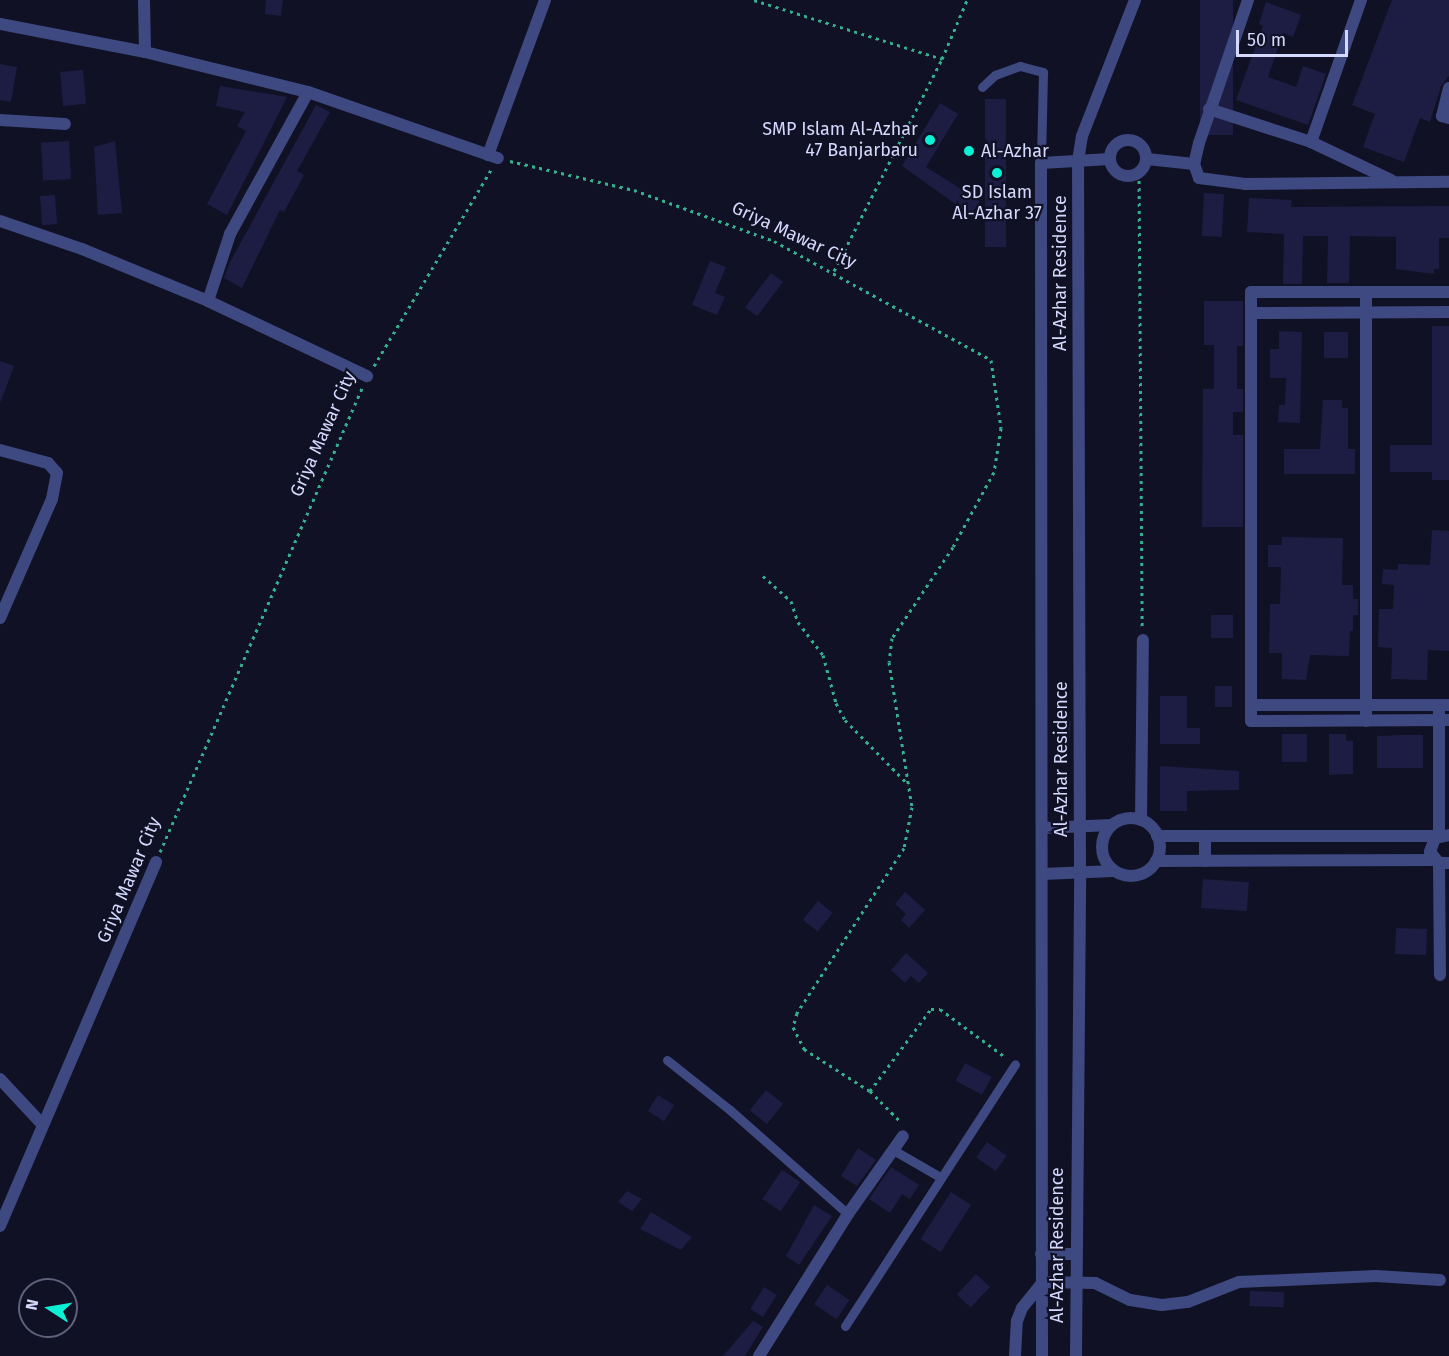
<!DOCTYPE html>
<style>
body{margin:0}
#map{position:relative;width:1449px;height:1356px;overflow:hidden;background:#101124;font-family:"Fira Sans",sans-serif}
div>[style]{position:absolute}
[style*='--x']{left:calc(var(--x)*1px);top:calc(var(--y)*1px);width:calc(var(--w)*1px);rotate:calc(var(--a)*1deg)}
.building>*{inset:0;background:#1d1d44;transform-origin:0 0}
.path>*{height:3px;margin-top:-1.5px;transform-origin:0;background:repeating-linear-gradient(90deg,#35b08e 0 3px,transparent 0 7.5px)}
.lane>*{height:9px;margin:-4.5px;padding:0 4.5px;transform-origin:4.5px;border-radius:4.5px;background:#3d4980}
.street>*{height:12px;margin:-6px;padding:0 6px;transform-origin:6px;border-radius:6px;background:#3d4980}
.street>.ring{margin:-6px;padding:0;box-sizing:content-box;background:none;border:12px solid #3d4980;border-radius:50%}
.dots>*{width:16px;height:16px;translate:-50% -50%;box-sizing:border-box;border:3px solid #101124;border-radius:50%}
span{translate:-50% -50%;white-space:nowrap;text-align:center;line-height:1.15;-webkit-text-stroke:4.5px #101124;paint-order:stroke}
.poi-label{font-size:18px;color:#d4d9fd}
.right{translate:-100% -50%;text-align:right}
.left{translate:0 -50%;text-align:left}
.street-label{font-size:18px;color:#d4d9fd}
.north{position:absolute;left:18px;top:1278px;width:60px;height:60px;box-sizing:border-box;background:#101124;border:2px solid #5e617b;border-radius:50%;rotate:282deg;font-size:16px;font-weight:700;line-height:24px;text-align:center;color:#d4d9fd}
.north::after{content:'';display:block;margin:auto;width:21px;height:27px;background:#0cf1d6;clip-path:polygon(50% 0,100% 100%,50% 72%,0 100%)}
.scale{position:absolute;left:1236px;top:30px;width:112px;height:27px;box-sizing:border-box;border:3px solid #d4d9fd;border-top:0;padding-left:8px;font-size:18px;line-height:21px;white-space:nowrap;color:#d4d9fd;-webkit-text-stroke:4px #101124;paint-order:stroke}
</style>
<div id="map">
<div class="building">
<div style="clip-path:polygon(266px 0,283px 0,281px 16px,265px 14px)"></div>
<div style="left:1200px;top:0;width:33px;height:135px"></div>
<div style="clip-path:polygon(1392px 0,1449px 0,1449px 76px,1441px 86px,1430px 122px,1420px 118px,1404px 162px,1363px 147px,1375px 114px,1352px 105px)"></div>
<div style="clip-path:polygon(1266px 2px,1301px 15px,1293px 37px,1283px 33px,1268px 77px,1296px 87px,1303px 66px,1326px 74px,1308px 125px,1236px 100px,1263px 26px,1259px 24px)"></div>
<div style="clip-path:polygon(0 64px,17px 67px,11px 102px,0 100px)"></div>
<div style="left:83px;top:70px;width:34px;height:23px;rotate:85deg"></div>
<div style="clip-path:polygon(220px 86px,287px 97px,227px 215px,207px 204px,246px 131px,237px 126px,245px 112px,216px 106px)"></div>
<div style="left:985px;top:99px;width:21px;height:148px"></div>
<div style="clip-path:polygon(940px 103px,958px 114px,926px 167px,980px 201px,971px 215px,902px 166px)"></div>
<div style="clip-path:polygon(316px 105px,330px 112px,297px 171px,304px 175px,284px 212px,280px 210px,242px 288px,224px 278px,229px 264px)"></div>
<div style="left:69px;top:141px;width:38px;height:28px;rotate:87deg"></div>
<div style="clip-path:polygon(115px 141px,122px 213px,98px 215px,94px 147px)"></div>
<div style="left:1204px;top:193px;width:20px;height:43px;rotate:3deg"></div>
<div style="left:55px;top:195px;width:29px;height:15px;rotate:86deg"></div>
<div style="clip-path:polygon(1249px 198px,1292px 200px,1291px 207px,1449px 206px,1449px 238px,1439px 238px,1439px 269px,1434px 269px,1434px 274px,1396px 269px,1396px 237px,1350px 236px,1349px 283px,1327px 283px,1328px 236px,1303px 236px,1302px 284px,1283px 284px,1284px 234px,1247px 232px)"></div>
<div style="clip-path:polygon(710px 261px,726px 267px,715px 293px,725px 297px,717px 315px,692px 305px)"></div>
<div style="left:771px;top:273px;width:15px;height:43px;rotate:37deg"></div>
<div style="clip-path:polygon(1204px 301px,1243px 301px,1243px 346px,1237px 346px,1237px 389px,1243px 389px,1243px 412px,1233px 412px,1233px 435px,1243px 435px,1243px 527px,1202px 527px,1203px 389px,1214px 389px,1214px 345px,1204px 345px)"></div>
<div style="clip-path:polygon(1432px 326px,1449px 326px,1449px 480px,1432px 480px,1432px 472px,1390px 472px,1390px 445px,1432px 445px)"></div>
<div style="clip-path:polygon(1279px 331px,1302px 332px,1300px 423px,1278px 422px,1279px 405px,1285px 405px,1286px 378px,1270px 378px,1270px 349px,1279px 349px)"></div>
<div style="left:1324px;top:332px;width:24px;height:26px"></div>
<div style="clip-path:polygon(0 361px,14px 366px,1px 401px,0 401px)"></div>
<div style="clip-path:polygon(1323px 400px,1342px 400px,1342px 408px,1348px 408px,1348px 449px,1355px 449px,1355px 474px,1284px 474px,1284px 449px,1320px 449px)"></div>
<div style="clip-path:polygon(1432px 530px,1449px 531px,1449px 651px,1428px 650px,1427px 680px,1391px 679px,1392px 648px,1378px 647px,1379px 609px,1393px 609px,1394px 585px,1382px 584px,1383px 569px,1398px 570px,1398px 564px,1430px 565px)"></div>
<div style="clip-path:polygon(1282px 537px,1343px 538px,1342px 585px,1353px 585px,1353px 599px,1358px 599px,1358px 615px,1353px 615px,1353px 631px,1350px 631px,1349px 656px,1310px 655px,1306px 680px,1282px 679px,1282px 653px,1269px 653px,1270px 604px,1280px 604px,1281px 567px,1268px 567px,1268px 545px,1282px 545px)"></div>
<div style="left:1211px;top:615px;width:22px;height:23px"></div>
<div style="left:1215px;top:686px;width:17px;height:21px"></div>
<div style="clip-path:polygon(1160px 696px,1187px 696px,1187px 728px,1200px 728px,1200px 744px,1160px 744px)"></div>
<div style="left:1060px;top:720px;width:11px;height:38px;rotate:5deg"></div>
<div style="left:1282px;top:734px;width:25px;height:28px"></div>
<div style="clip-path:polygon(1329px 734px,1346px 734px,1346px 741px,1353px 741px,1353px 774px,1329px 775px)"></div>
<div style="clip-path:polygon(1403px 735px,1423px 735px,1423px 768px,1377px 768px,1377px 736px)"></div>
<div style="clip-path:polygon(1160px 766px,1239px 771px,1239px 790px,1187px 791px,1187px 811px,1160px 811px)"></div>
<div style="left:1203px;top:879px;width:46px;height:29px;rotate:4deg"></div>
<div style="clip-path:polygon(905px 892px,925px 910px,909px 928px,901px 920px,906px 914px,895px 904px)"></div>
<div style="left:818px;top:901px;width:19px;height:24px;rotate:39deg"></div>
<div style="left:1396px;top:928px;width:31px;height:26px;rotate:2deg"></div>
<div style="clip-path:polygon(906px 953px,928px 973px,919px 983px,911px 976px,905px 983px,891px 970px)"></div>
<div style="left:965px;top:1063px;width:30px;height:20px;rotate:28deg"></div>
<div style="left:766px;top:1090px;width:22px;height:26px;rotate:39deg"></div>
<div style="left:658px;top:1095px;width:19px;height:19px;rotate:32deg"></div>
<div style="left:987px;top:1142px;width:24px;height:19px;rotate:35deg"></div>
<div style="clip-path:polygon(858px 1148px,876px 1160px,857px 1186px,841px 1176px)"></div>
<div style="clip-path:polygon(891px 1167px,919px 1185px,910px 1199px,902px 1194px,890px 1213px,869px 1199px)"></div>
<div style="left:782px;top:1170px;width:22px;height:35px;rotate:34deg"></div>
<div style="clip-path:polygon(627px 1191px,642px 1199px,632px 1211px,618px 1202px)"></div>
<div style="left:951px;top:1192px;width:24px;height:56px;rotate:33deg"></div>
<div style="clip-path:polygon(814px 1205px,832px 1216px,799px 1265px,786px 1256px)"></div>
<div style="clip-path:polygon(651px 1212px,692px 1237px,681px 1250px,640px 1229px)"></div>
<div style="left:976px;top:1274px;width:19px;height:28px;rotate:43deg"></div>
<div style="left:827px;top:1285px;width:27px;height:23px;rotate:34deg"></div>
<div style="left:764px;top:1287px;width:15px;height:26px;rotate:32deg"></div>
<div style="left:1250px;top:1291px;width:34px;height:15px;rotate:2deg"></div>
<div style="clip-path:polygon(753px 1321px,763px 1327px,745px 1356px,723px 1356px)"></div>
</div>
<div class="path">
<div style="--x:754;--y:0;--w:197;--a:17.4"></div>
<div style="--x:510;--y:161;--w:127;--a:13.2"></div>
<div style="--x:634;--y:190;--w:149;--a:20"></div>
<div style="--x:774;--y:241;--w:247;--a:28.7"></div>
<div style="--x:991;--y:360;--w:69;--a:81.6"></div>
<div style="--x:1001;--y:428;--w:45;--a:99"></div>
<div style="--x:994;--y:472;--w:85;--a:118.7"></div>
<div style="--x:953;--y:547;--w:110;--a:123.8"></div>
<div style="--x:892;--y:638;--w:24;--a:97"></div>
<div style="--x:889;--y:662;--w:147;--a:81"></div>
<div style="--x:912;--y:807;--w:42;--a:101"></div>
<div style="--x:904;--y:848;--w:197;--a:123"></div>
<div style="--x:797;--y:1013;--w:15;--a:106"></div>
<div style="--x:793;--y:1027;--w:25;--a:63"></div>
<div style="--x:804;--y:1049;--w:78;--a:32.5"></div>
<div style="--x:870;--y:1091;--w:45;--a:45"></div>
<div style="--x:1139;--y:173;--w:454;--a:89.6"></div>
<div style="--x:834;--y:271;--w:238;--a:-63"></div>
<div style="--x:942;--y:59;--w:64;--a:-67"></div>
<div style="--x:374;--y:366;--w:230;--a:-59.2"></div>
<div style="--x:763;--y:576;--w:38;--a:42"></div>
<div style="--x:791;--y:601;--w:22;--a:72"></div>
<div style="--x:798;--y:622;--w:41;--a:52.9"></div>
<div style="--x:823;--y:655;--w:50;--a:74.8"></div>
<div style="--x:836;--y:703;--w:19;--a:62"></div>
<div style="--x:845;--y:720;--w:90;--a:45.5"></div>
<div style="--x:160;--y:852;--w:506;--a:-66.47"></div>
<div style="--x:870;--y:1091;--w:102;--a:-53.4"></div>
<div style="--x:931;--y:1009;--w:9;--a:0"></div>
<div style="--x:940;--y:1009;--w:81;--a:36.4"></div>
</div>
<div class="lane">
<div style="--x:982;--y:87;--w:18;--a:-43"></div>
<div style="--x:995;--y:75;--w:27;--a:-20"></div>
<div style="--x:1020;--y:66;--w:24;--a:15"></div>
<div style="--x:1043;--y:72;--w:91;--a:91.3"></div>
<div style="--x:667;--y:1060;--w:80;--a:38.4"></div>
<div style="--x:730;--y:1110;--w:157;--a:41.4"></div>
<div style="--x:895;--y:1151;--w:52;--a:30"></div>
<div style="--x:845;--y:1326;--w:312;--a:-57"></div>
</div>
<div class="street">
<div style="--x:144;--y:0;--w:52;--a:88.9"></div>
<div style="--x:1248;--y:0;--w:151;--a:108.9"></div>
<div style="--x:1199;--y:143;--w:22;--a:103"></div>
<div style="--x:1194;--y:164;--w:15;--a:70"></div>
<div style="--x:1199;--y:178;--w:46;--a:7.4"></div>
<div style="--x:1245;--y:184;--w:204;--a:-0.6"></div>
<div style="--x:0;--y:24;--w:148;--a:10.9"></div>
<div style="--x:145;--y:52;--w:168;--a:13.8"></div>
<div style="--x:308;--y:92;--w:201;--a:19.2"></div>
<div style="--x:1449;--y:88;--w:29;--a:104"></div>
<div style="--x:1442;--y:116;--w:7;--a:16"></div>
<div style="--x:1209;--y:109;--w:107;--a:17.9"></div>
<div style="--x:1311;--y:142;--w:89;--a:25.4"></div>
<div style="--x:0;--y:120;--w:65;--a:3.5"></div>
<div class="ring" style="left:1110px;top:140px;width:24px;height:24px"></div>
<div style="--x:1311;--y:142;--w:151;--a:-70.6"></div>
<div style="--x:488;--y:155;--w:165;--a:-69.8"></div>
<div style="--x:1147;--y:159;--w:47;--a:6.1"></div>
<div style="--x:0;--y:221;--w:87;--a:18.9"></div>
<div style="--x:82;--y:249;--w:136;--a:22.4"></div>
<div style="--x:208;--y:301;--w:176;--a:25.3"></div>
<div style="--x:1366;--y:292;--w:429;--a:90"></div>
<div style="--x:1449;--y:292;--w:198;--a:180"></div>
<div style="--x:1251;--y:292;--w:429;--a:90"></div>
<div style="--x:1251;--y:721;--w:198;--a:-0.3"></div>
<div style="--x:208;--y:301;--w:71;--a:-71.8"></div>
<div style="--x:230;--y:234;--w:162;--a:-61.2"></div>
<div style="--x:1251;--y:313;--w:198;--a:-0.3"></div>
<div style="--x:0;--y:450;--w:50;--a:15.2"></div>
<div style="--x:48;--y:463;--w:13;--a:48"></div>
<div style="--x:57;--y:473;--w:26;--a:101"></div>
<div style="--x:52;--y:499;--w:130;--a:113.6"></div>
<div style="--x:1251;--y:705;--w:198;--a:0"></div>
<div class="ring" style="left:1102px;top:818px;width:46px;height:46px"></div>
<div style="--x:1141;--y:820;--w:180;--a:-89.4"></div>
<div style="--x:1042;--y:828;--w:70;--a:-2.5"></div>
<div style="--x:1449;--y:835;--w:14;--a:168"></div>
<div style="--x:1435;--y:838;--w:15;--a:110"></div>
<div style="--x:1430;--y:852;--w:14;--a:51"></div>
<div style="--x:1439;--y:863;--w:10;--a:0"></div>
<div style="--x:1157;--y:836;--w:282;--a:0"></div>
<div style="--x:1439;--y:836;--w:131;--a:-90"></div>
<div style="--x:1156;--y:861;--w:279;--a:-0.2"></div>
<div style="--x:1205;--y:861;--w:25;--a:-90"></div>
<div style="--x:1439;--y:863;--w:112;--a:89.5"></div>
<div style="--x:1043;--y:874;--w:70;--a:-2.5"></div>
<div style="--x:0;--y:1079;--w:62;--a:47"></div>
<div style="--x:0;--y:1226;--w:396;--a:-66.8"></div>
<div style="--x:1041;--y:1254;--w:33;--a:0"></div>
<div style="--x:759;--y:1356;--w:168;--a:-57.9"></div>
<div style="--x:848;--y:1214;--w:95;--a:-54.8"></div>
<div style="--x:1015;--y:1356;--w:35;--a:-87"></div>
<div style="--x:1017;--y:1321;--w:14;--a:-69"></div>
<div style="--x:1022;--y:1308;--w:33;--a:-51"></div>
<div style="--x:1043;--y:1282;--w:52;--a:1.1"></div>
<div style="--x:1095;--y:1283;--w:39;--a:26"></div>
<div style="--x:1130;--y:1300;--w:32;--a:9"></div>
<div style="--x:1162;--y:1305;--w:26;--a:-7"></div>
<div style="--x:1188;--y:1302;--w:55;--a:-21.4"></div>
<div style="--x:1239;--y:1282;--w:137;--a:-2.5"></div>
<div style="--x:1376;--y:1276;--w:64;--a:3.6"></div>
<div style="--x:1042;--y:1356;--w:1193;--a:-90.05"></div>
<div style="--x:1041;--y:163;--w:69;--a:-3.3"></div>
<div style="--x:1076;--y:1356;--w:484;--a:-89.5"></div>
<div style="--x:1080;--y:872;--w:711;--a:-90.16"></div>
<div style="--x:1078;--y:161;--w:25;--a:-81"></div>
<div style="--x:1082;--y:136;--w:146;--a:-68.7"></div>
</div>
<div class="dots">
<div style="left:930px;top:140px;background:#0cf1d6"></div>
<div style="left:969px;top:151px;background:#0cf1d6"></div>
<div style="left:997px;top:173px;background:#0cf1d6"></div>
</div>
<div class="poi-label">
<span class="right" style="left:918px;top:140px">SMP Islam Al-Azhar<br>47 Banjarbaru</span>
<span class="left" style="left:981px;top:151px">Al-Azhar</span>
<span style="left:997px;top:203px">SD Islam<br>Al-Azhar 37</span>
</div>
<div class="street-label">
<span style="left:794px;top:235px;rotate:25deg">Griya Mawar City</span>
<span style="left:1060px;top:273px;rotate:-90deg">Al-Azhar Residence</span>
<span style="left:323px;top:434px;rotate:-66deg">Griya Mawar City</span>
<span style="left:1061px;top:759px;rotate:-90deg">Al-Azhar Residence</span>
<span style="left:129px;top:880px;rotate:-67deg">Griya Mawar City</span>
<span style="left:1057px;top:1245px;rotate:-90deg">Al-Azhar Residence</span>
</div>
<div class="north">N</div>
<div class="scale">50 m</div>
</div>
